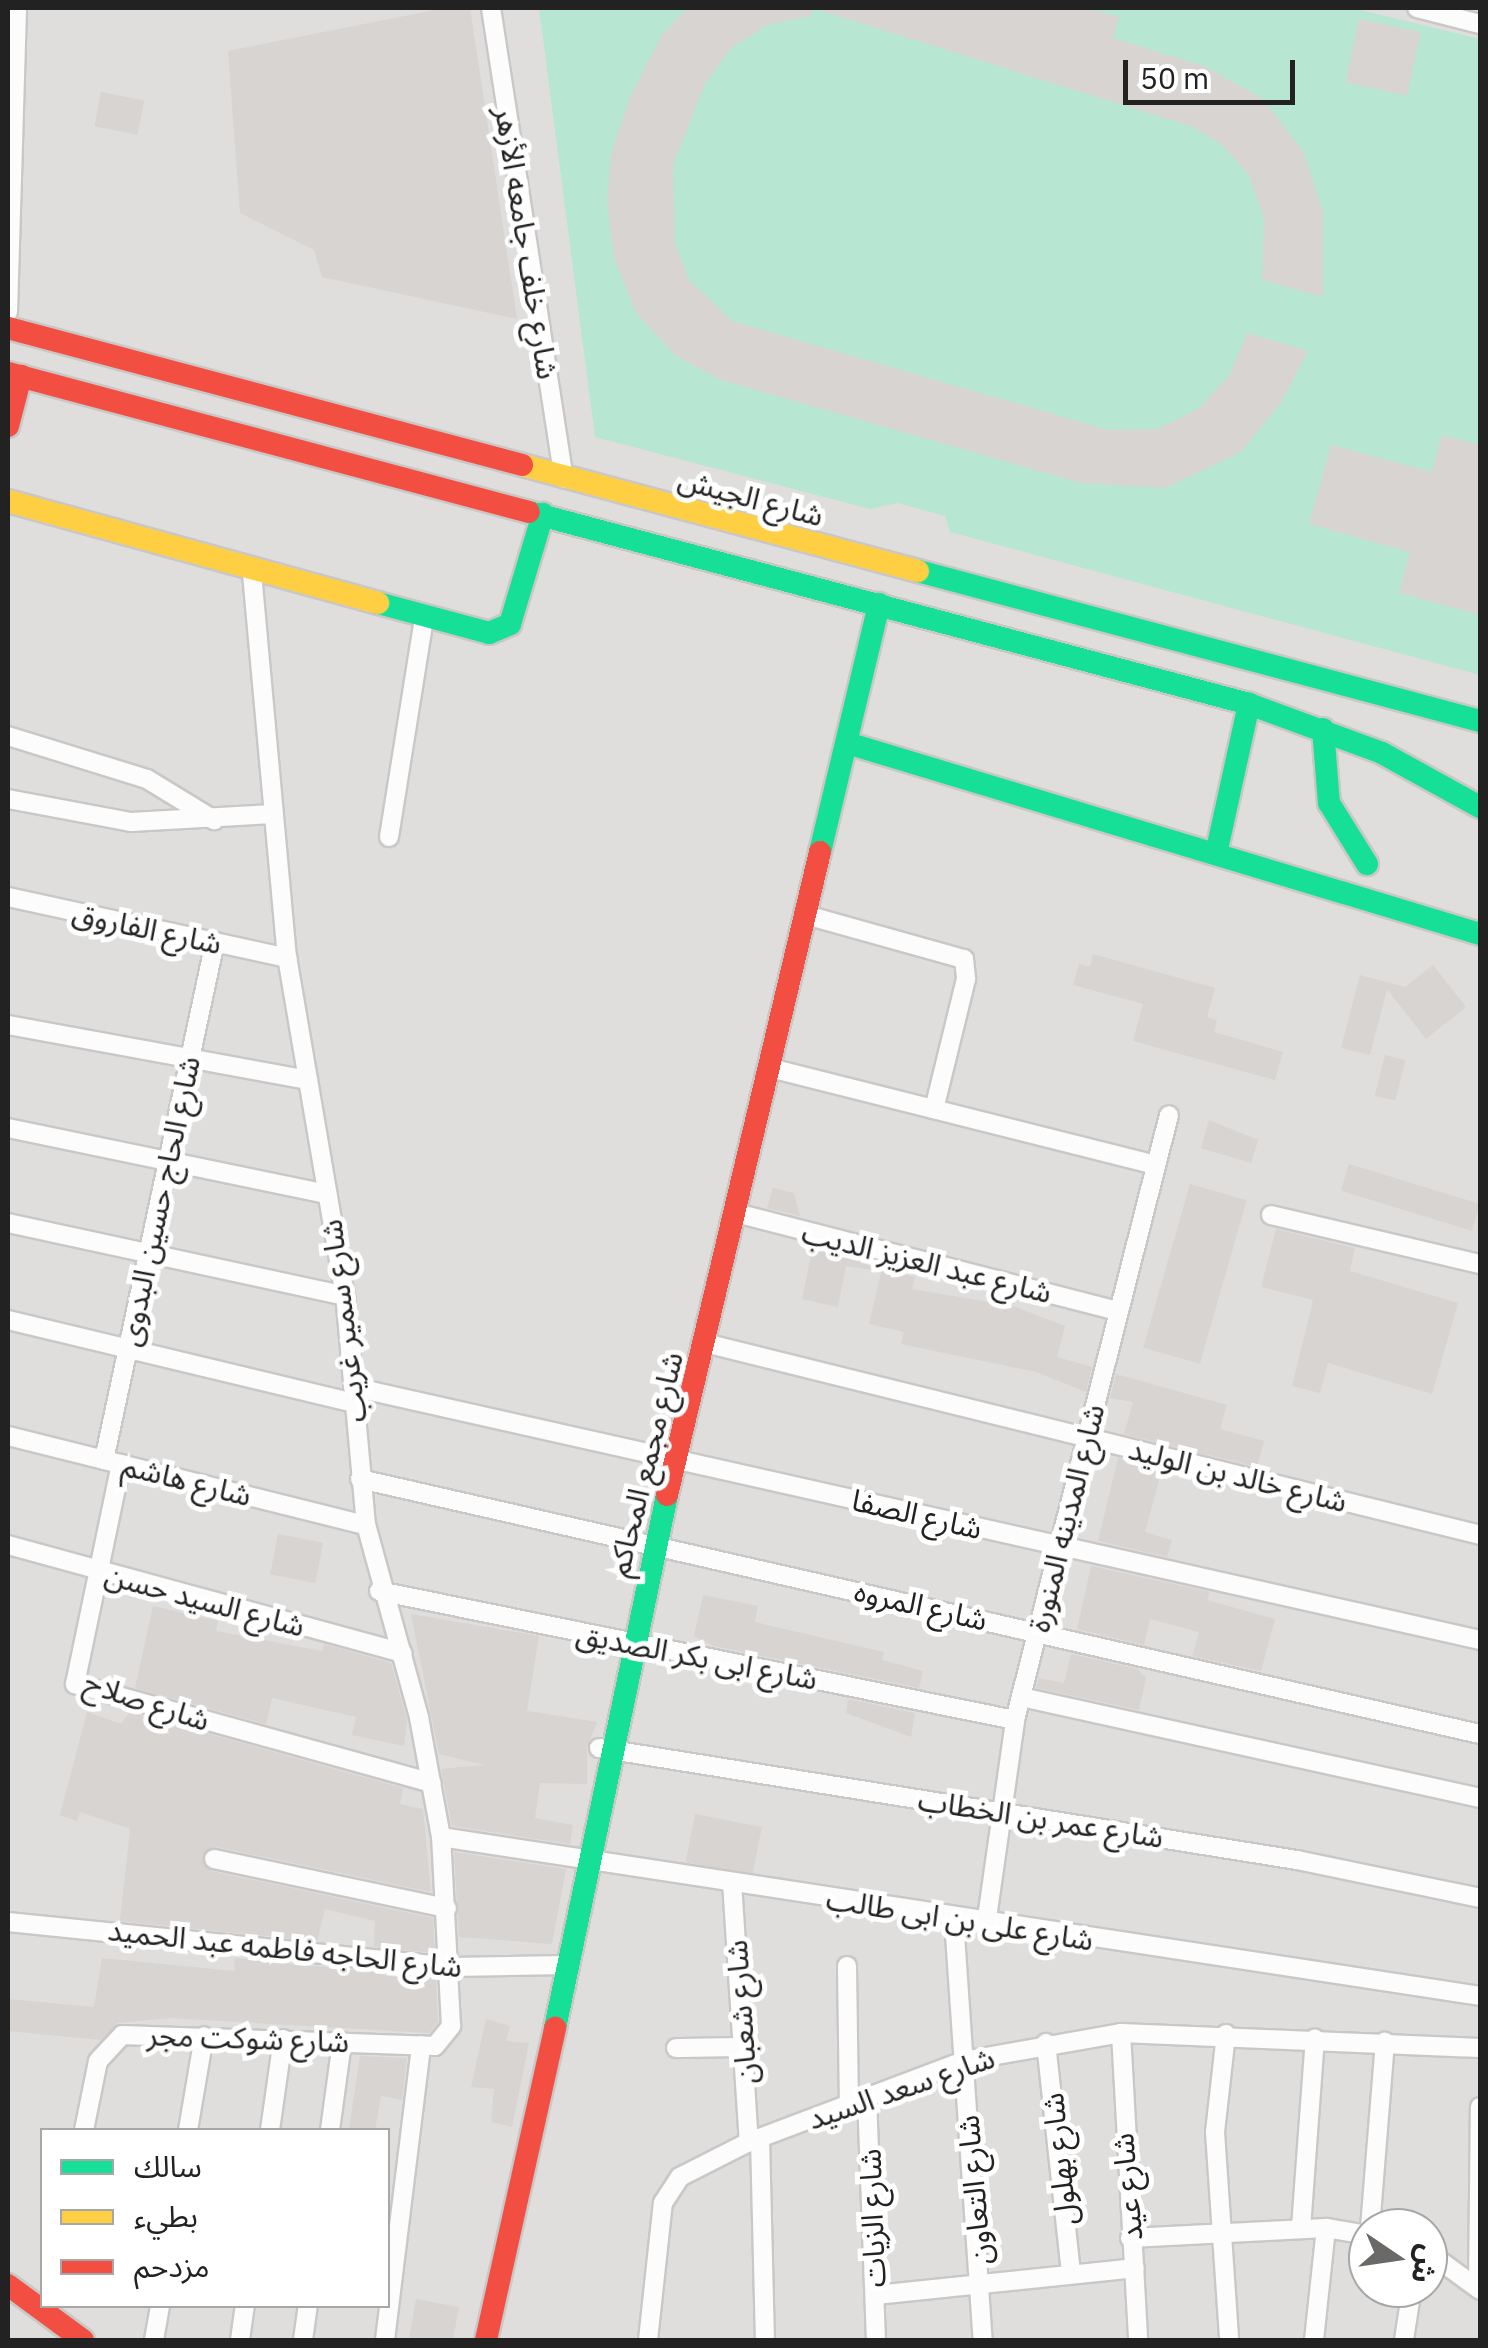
<!DOCTYPE html>
<meta charset="utf-8">
<style>
body{margin:0}
#map{position:relative;width:1488px;height:2348px;overflow:hidden;background:#f0eeeb;font-family:"IBM Plex Sans","Noto Sans Arabic",sans-serif}
div>[style]{position:absolute}
[style*='--x']{left:calc(var(--x)*1px);top:calc(var(--y)*1px);width:calc(var(--w)*1px);rotate:calc(var(--a)*1deg)}
.residential>*{inset:0;background:#dfdedc}
.pitch>*{inset:0;background:#b7e6d2}
.building>*{inset:0;background:#d7d4d2;transform-origin:0 0}
.roads{filter:drop-shadow(2px 0 #c9c8c7) drop-shadow(-2px 0 #c9c8c7) drop-shadow(0 2px #c9c8c7) drop-shadow(0 -2px #c9c8c7)}
.street>*{height:18px;margin:-9px;padding:0 9px;transform-origin:9px;border-radius:9px;background:#fdfcfc}
.fast>*{height:22px;margin:-11px;padding:0 11px;transform-origin:11px;border-radius:11px;background:#16e098}
.slow>*{height:22px;margin:-11px;padding:0 11px;transform-origin:11px;border-radius:11px;background:#ffcf43}
.jam>*{height:22px;margin:-11px;padding:0 11px;transform-origin:11px;border-radius:11px;background:#f24e42}
span{translate:-50% -50%;white-space:nowrap;text-align:center;line-height:1.15;-webkit-text-stroke:10px #fff;paint-order:stroke}
.street-label{font-size:30px;color:#222}
.frame{position:absolute;inset:0;border:10px solid #222;pointer-events:none}
.legend{position:absolute;left:40px;top:2128px;width:350px;height:180px;box-sizing:border-box;background:#fff;border:2px solid #a7a7a7;margin:0;padding:12px 18px;list-style:none;font-size:30px;color:#222}
.legend li{display:flex;align-items:center;gap:20px;height:50px}
.legend b{width:50px;border:2px solid #a7a7a7}
.north{position:absolute;left:1348px;top:2208px;width:100px;height:100px;box-sizing:border-box;background:#fff;border:2px solid #a7a7a7;border-radius:50%;rotate:103deg;font-size:28px;font-weight:700;line-height:40px;text-align:center;color:#222}
.north::after{content:'';display:block;margin:auto;width:35px;height:45px;background:#6a6968;clip-path:polygon(50% 0,100% 100%,50% 72%,0 100%)}
.scale{position:absolute;left:1123px;top:60px;width:172px;height:45px;box-sizing:border-box;border:5px solid #222;border-top:0;padding-left:12px;font-size:30px;line-height:35px;white-space:nowrap;color:#222;-webkit-text-stroke:8px #fff;paint-order:stroke}
</style>
<div id="map">
<div class="residential">
<div style="clip-path:polygon(evenodd,8px 8px,1480px 8px,1480px 2340px,8px 2340px,8px 8px,42px 2130px,388px 2130px,388px 2306px,42px 2306px,42px 2130px,8px 8px,1368px 2228px,1428px 2228px,1428px 2288px,1368px 2288px,1368px 2228px)"></div>
</div>
<div class="pitch">
<div style="clip-path:polygon(539px 8px,1352px 8px,1480px 39px,1480px 675px,950px 532px,945px 516px,897px 503px,870px 509px,595px 437px)"></div>
</div>
<div class="building">
<div style="clip-path:polygon(445px 8px,470px 8px,517px 319px,322px 277px,314px 250px,240px 213px,228px 51px)"></div>
<div style="clip-path:polygon(688px 8px,811px 8px,812px 16px,767px 25px,730px 49px,705px 84px,673px 165px,675px 243px,689px 280px,732px 321px,1108px 430px,1158px 429px,1198px 409px,1229px 376px,1247px 333px,1308px 351px,1282px 401px,1241px 452px,1166px 488px,1081px 483px,721px 380px,676px 356px,636px 313px,614px 258px,607px 202px,611px 154px,630px 97px,663px 33px)"></div>
<div style="clip-path:polygon(812px 8px,1086px 8px,1119px 17px,1113px 38px,1206px 67px,1263px 99px,1303px 151px,1323px 212px,1323px 297px,1262px 280px,1264px 218px,1249px 175px,1221px 144px,1190px 126px)"></div>
<div style="left:1359px;top:19px;width:63px;height:65px;rotate:12deg"></div>
<div style="left:101px;top:92px;width:44px;height:35px;rotate:11deg"></div>
<div style="clip-path:polygon(1442px 435px,1480px 445px,1480px 615px,1399px 593px,1410px 552px,1309px 524px,1331px 445px,1432px 472px)"></div>
<div style="clip-path:polygon(1093px 954px,1215px 988px,1207px 1017px,1217px 1020px,1214px 1032px,1283px 1052px,1275px 1080px,1133px 1041px,1143px 1004px,1073px 985px,1079px 964px,1090px 967px)"></div>
<div style="clip-path:polygon(1433px 965px,1466px 1007px,1426px 1039px,1387px 989px,1370px 1055px,1341px 1048px,1360px 975px,1405px 987px)"></div>
<div style="left:1385px;top:1055px;width:21px;height:42px;rotate:14deg"></div>
<div style="clip-path:polygon(1209px 1120px,1258px 1140px,1251px 1163px,1201px 1148px)"></div>
<div style="left:1349px;top:1164px;width:137px;height:28px;rotate:17deg"></div>
<div style="left:1190px;top:1184px;width:59px;height:170px;rotate:16deg"></div>
<div style="clip-path:polygon(773px 1188px,794px 1193px,800px 1216px,767px 1208px)"></div>
<div style="clip-path:polygon(1276px 1229px,1355px 1248px,1350px 1271px,1458px 1303px,1432px 1394px,1328px 1363px,1320px 1393px,1292px 1386px,1313px 1300px,1261px 1287px)"></div>
<div style="clip-path:polygon(813px 1246px,882px 1263px,880px 1271px,846px 1266px,838px 1307px,802px 1299px)"></div>
<div style="clip-path:polygon(882px 1269px,915px 1277px,912px 1289px,1013px 1306px,1065px 1326px,1057px 1357px,1092px 1367px,1086px 1392px,1036px 1372px,901px 1344px,904px 1332px,869px 1324px)"></div>
<div style="clip-path:polygon(1116px 1374px,1227px 1405px,1220px 1429px,1264px 1441px,1257px 1467px,1124px 1434px,1133px 1402px,1110px 1398px)"></div>
<div style="clip-path:polygon(1118px 1458px,1162px 1469px,1145px 1532px,1172px 1540px,1167px 1557px,1098px 1541px)"></div>
<div style="left:278px;top:1534px;width:46px;height:41px;rotate:11deg"></div>
<div style="clip-path:polygon(1091px 1566px,1210px 1592px,1207px 1600px,1275px 1619px,1261px 1671px,1192px 1656px,1199px 1632px,1150px 1619px,1144px 1645px,1077px 1629px)"></div>
<div style="clip-path:polygon(703px 1595px,758px 1606px,755px 1622px,884px 1652px,882px 1660px,923px 1671px,919px 1688px,714px 1646px,694px 1636px)"></div>
<div style="clip-path:polygon(153px 1606px,218px 1621px,216px 1631px,322px 1651px,324px 1644px,391px 1663px,407px 1720px,404px 1746px,352px 1735px,356px 1717px,272px 1698px,266px 1724px,135px 1688px)"></div>
<div style="clip-path:polygon(411px 1614px,539px 1636px,527px 1711px,597px 1722px,587px 1747px,587px 1784px,540px 1783px,535px 1818px,573px 1825px,570px 1844px,452px 1826px,441px 1769px,485px 1765px,439px 1754px)"></div>
<div style="clip-path:polygon(1071px 1654px,1138px 1669px,1146px 1678px,1139px 1710px,1036px 1688px,1039px 1678px,1064px 1683px)"></div>
<div style="clip-path:polygon(848px 1699px,915px 1713px,911px 1737px,846px 1713px)"></div>
<div style="clip-path:polygon(87px 1712px,121px 1724px,130px 1712px,403px 1788px,400px 1804px,423px 1809px,431px 1892px,217px 1847px,202px 1862px,211px 1871px,433px 1918px,435px 1953px,374px 1947px,375px 1921px,325px 1909px,317px 1941px,120px 1921px,130px 1829px,80px 1812px,77px 1821px,60px 1815px)"></div>
<div style="left:695px;top:1814px;width:68px;height:49px;rotate:11deg"></div>
<div style="clip-path:polygon(454px 1852px,566px 1869px,552px 1944px,459px 1937px)"></div>
<div style="clip-path:polygon(102px 1958px,234px 1971px,235px 1958px,436px 1978px,438px 2022px,429px 2033px,169px 2018px,118px 2023px,101px 2040px,8px 2031px,8px 1999px,94px 2007px)"></div>
<div style="clip-path:polygon(486px 2019px,510px 2026px,506px 2041px,529px 2043px,512px 2127px,491px 2122px,494px 2089px,471px 2087px)"></div>
<div style="clip-path:polygon(360px 2056px,407px 2058px,402px 2100px,381px 2096px,375px 2130px,349px 2130px)"></div>
<div style="clip-path:polygon(416px 2299px,459px 2307px,453px 2340px,409px 2340px)"></div>
</div>
<div class="roads">
<div class="street">
<div style="--x:491;--y:8;--w:476;--a:81.2"></div>
<div style="--x:1417;--y:8;--w:65;--a:14.3"></div>
<div style="--x:8;--y:312;--w:304;--a:-88.3"></div>
<div style="--x:8;--y:736;--w:145;--a:17.2"></div>
<div style="--x:147;--y:779;--w:79;--a:31.5"></div>
<div style="--x:8;--y:799;--w:125;--a:10.6"></div>
<div style="--x:131;--y:822;--w:142;--a:-3.2"></div>
<div style="--x:389;--y:837;--w:222;--a:-80.9"></div>
<div style="--x:8;--y:897;--w:286;--a:12.3"></div>
<div style="--x:806;--y:915;--w:164;--a:15.6"></div>
<div style="--x:964;--y:959;--w:20;--a:84"></div>
<div style="--x:966;--y:979;--w:134;--a:103.8"></div>
<div style="--x:8;--y:1025;--w:305;--a:10.4"></div>
<div style="--x:770;--y:1068;--w:398;--a:14.1"></div>
<div style="--x:8;--y:1128;--w:326;--a:11.7"></div>
<div style="--x:736;--y:1213;--w:395;--a:14.4"></div>
<div style="--x:1271;--y:1215;--w:215;--a:13.2"></div>
<div style="--x:8;--y:1223;--w:345;--a:12.2"></div>
<div style="--x:8;--y:1320;--w:356;--a:13.5"></div>
<div style="--x:705;--y:1343;--w:798;--a:13.91"></div>
<div style="--x:353;--y:1387;--w:1155;--a:12.65"></div>
<div style="--x:8;--y:1436;--w:369;--a:14"></div>
<div style="--x:104;--y:1460;--w:530;--a:-77.91"></div>
<div style="--x:121;--y:1464;--w:225;--a:101.8"></div>
<div style="--x:75;--y:1684;--w:370;--a:15.5"></div>
<div style="--x:360;--y:1479;--w:1149;--a:12.83"></div>
<div style="--x:8;--y:1545;--w:409;--a:15.3"></div>
<div style="--x:379;--y:1591;--w:649;--a:11.47"></div>
<div style="--x:1021;--y:1697;--w:470;--a:12.4"></div>
<div style="--x:599;--y:1748;--w:707;--a:9.12"></div>
<div style="--x:1297;--y:1860;--w:187;--a:11.7"></div>
<div style="--x:441;--y:1837;--w:1051;--a:8.7"></div>
<div style="--x:214;--y:1859;--w:238;--a:11.9"></div>
<div style="--x:732;--y:1882;--w:261;--a:86.3"></div>
<div style="--x:954;--y:1920;--w:421;--a:86.1"></div>
<div style="--x:8;--y:1922;--w:446;--a:5.8"></div>
<div style="--x:452;--y:1967;--w:112;--a:-1"></div>
<div style="--x:986;--y:1925;--w:207;--a:-81.9"></div>
<div style="--x:1015;--y:1720;--w:624;--a:-75.72"></div>
<div style="--x:847;--y:1966;--w:137;--a:89.2"></div>
<div style="--x:1121;--y:2033;--w:307;--a:86.8"></div>
<div style="--x:1226;--y:2034;--w:99;--a:96.4"></div>
<div style="--x:1215;--y:2132;--w:208;--a:86.1"></div>
<div style="--x:1046;--y:2043;--w:232;--a:83.8"></div>
<div style="--x:676;--y:2048;--w:67;--a:-0.9"></div>
<div style="--x:867;--y:2096;--w:244;--a:87.9"></div>
<div style="--x:84;--y:2130;--w:70;--a:-78.5"></div>
<div style="--x:98;--y:2061;--w:35;--a:-47"></div>
<div style="--x:122;--y:2035;--w:313;--a:2"></div>
<div style="--x:435;--y:2046;--w:26;--a:-51"></div>
<div style="--x:451;--y:2026;--w:189;--a:-93"></div>
<div style="--x:441;--y:1837;--w:122;--a:-100.4"></div>
<div style="--x:419;--y:1717;--w:199;--a:-105.4"></div>
<div style="--x:366;--y:1525;--w:230;--a:-95.2"></div>
<div style="--x:345;--y:1296;--w:343;--a:-99.7"></div>
<div style="--x:287;--y:958;--w:389;--a:-95.2"></div>
<div style="--x:188;--y:2130;--w:95;--a:-80.3"></div>
<div style="--x:270;--y:2130;--w:92;--a:-81.9"></div>
<div style="--x:330;--y:2130;--w:89;--a:-82.2"></div>
<div style="--x:760;--y:2138;--w:202;--a:88.6"></div>
<div style="--x:1301;--y:2228;--w:190;--a:-85.8"></div>
<div style="--x:1370;--y:2228;--w:187;--a:-85.4"></div>
<div style="--x:1130;--y:2238;--w:196;--a:-2.9"></div>
<div style="--x:1326;--y:2228;--w:43;--a:9.5"></div>
<div style="--x:1428;--y:2252;--w:64;--a:36.2"></div>
<div style="--x:1478;--y:2288;--w:181;--a:-89.4"></div>
<div style="--x:875;--y:2295;--w:261;--a:-5.9"></div>
<div style="--x:154;--y:2340;--w:35;--a:-80"></div>
<div style="--x:240;--y:2340;--w:34;--a:-82"></div>
<div style="--x:303;--y:2340;--w:34;--a:-82"></div>
<div style="--x:385;--y:2340;--w:297;--a:-83"></div>
<div style="--x:648;--y:2340;--w:138;--a:-83.8"></div>
<div style="--x:663;--y:2203;--w:31;--a:-57"></div>
<div style="--x:680;--y:2177;--w:77;--a:-26.9"></div>
<div style="--x:749;--y:2142;--w:229;--a:-20.7"></div>
<div style="--x:963;--y:2061;--w:160;--a:-10"></div>
<div style="--x:1121;--y:2033;--w:359;--a:2.4"></div>
<div style="--x:1314;--y:2340;--w:113;--a:-83.9"></div>
<div style="--x:1404;--y:2340;--w:53;--a:-81.3"></div>
</div>
<div class="fast">
<div style="--x:529;--y:512;--w:745;--a:14.93"></div>
<div style="--x:1249;--y:704;--w:142;--a:20.2"></div>
<div style="--x:1382;--y:753;--w:112;--a:28.9"></div>
<div style="--x:918;--y:571;--w:582;--a:14.94"></div>
<div style="--x:378;--y:603;--w:115;--a:15.1"></div>
<div style="--x:489;--y:633;--w:23;--a:-23"></div>
<div style="--x:510;--y:624;--w:115;--a:-73.3"></div>
<div style="--x:1323;--y:729;--w:74;--a:85.4"></div>
<div style="--x:1329;--y:803;--w:72;--a:58.1"></div>
<div style="--x:847;--y:743;--w:661;--a:16.79"></div>
<div style="--x:820;--y:852;--w:255;--a:-76.6"></div>
<div style="--x:1216;--y:854;--w:154;--a:-77.6"></div>
<div style="--x:555;--y:2028;--w:545;--a:-78.13"></div>
</div>
<div class="slow">
<div style="--x:522;--y:465;--w:410;--a:15"></div>
<div style="--x:8;--y:501;--w:384;--a:15.4"></div>
</div>
<div class="jam">
<div style="--x:8;--y:328;--w:532;--a:14.92"></div>
<div style="--x:8;--y:373;--w:539;--a:14.94"></div>
<div style="--x:8;--y:426;--w:52;--a:-75.4"></div>
<div style="--x:667;--y:1495;--w:661;--a:-76.62"></div>
<div style="--x:8;--y:2285;--w:93;--a:36.3"></div>
<div style="--x:486;--y:2340;--w:320;--a:-77.5"></div>
</div>
</div>
<div class="street-label">
<span style="left:527px;top:243px;rotate:81deg">شارع خلف جامعه الأزهر</span>
<span style="left:751px;top:497px;rotate:15deg">شارع الجيش</span>
<span style="left:147px;top:928px;rotate:12deg">شارع الفاروق</span>
<span style="left:159px;top:1201px;rotate:-78deg">شارع الحاج حسين البدوى</span>
<span style="left:927px;top:1262px;rotate:14deg">شارع عبد العزيز الديب</span>
<span style="left:343px;top:1321px;rotate:-97deg">شارع سمير غريب</span>
<span style="left:645px;top:1464px;rotate:-76deg">شارع مجمع المحاكم</span>
<span style="left:1238px;top:1475px;rotate:14deg">شارع خالد بن الوليد</span>
<span style="left:187px;top:1480px;rotate:14deg">شارع هاشم</span>
<span style="left:917px;top:1514px;rotate:13deg">شارع الصفا</span>
<span style="left:1066px;top:1518px;rotate:-76deg">شارع المدينه المنورة</span>
<span style="left:205px;top:1600px;rotate:15deg">شارع السيد حسن</span>
<span style="left:921px;top:1605px;rotate:13deg">شارع المروه</span>
<span style="left:697px;top:1656px;rotate:11deg">شارع ابى بكر الصديق</span>
<span style="left:147px;top:1701px;rotate:18deg">شارع صلاح</span>
<span style="left:1041px;top:1818px;rotate:9deg">شارع عمر بن الخطاب</span>
<span style="left:960px;top:1919px;rotate:9deg">شارع على بن ابى طالب</span>
<span style="left:285px;top:1948px;rotate:6deg">شارع الحاجه فاطمه عبد الحميد</span>
<span style="left:741px;top:2012px;rotate:-94deg">شارع شعبان</span>
<span style="left:248px;top:2038px;rotate:2deg">شارع شوكت مجر</span>
<span style="left:901px;top:2088px;rotate:-19deg">شارع سعد السيد</span>
<span style="left:1059px;top:2159px;rotate:-96deg">شارع بهلول</span>
<span style="left:1127px;top:2187px;rotate:-95deg">شارع عيد</span>
<span style="left:974px;top:2190px;rotate:-95deg">شارع التعاون</span>
<span style="left:872px;top:2218px;rotate:-92deg">شارع الزيات</span>
</div>
<div class="frame"></div>
<ul class="legend">
<li><b style="height:12px;background:#16e098"></b>سالك</li>
<li><b style="height:12px;background:#ffcf43"></b>بطيء</li>
<li><b style="height:12px;background:#f24e42"></b>مزدحم</li>
</ul>
<div class="north">ش</div>
<div class="scale">50 m</div>
</div>
